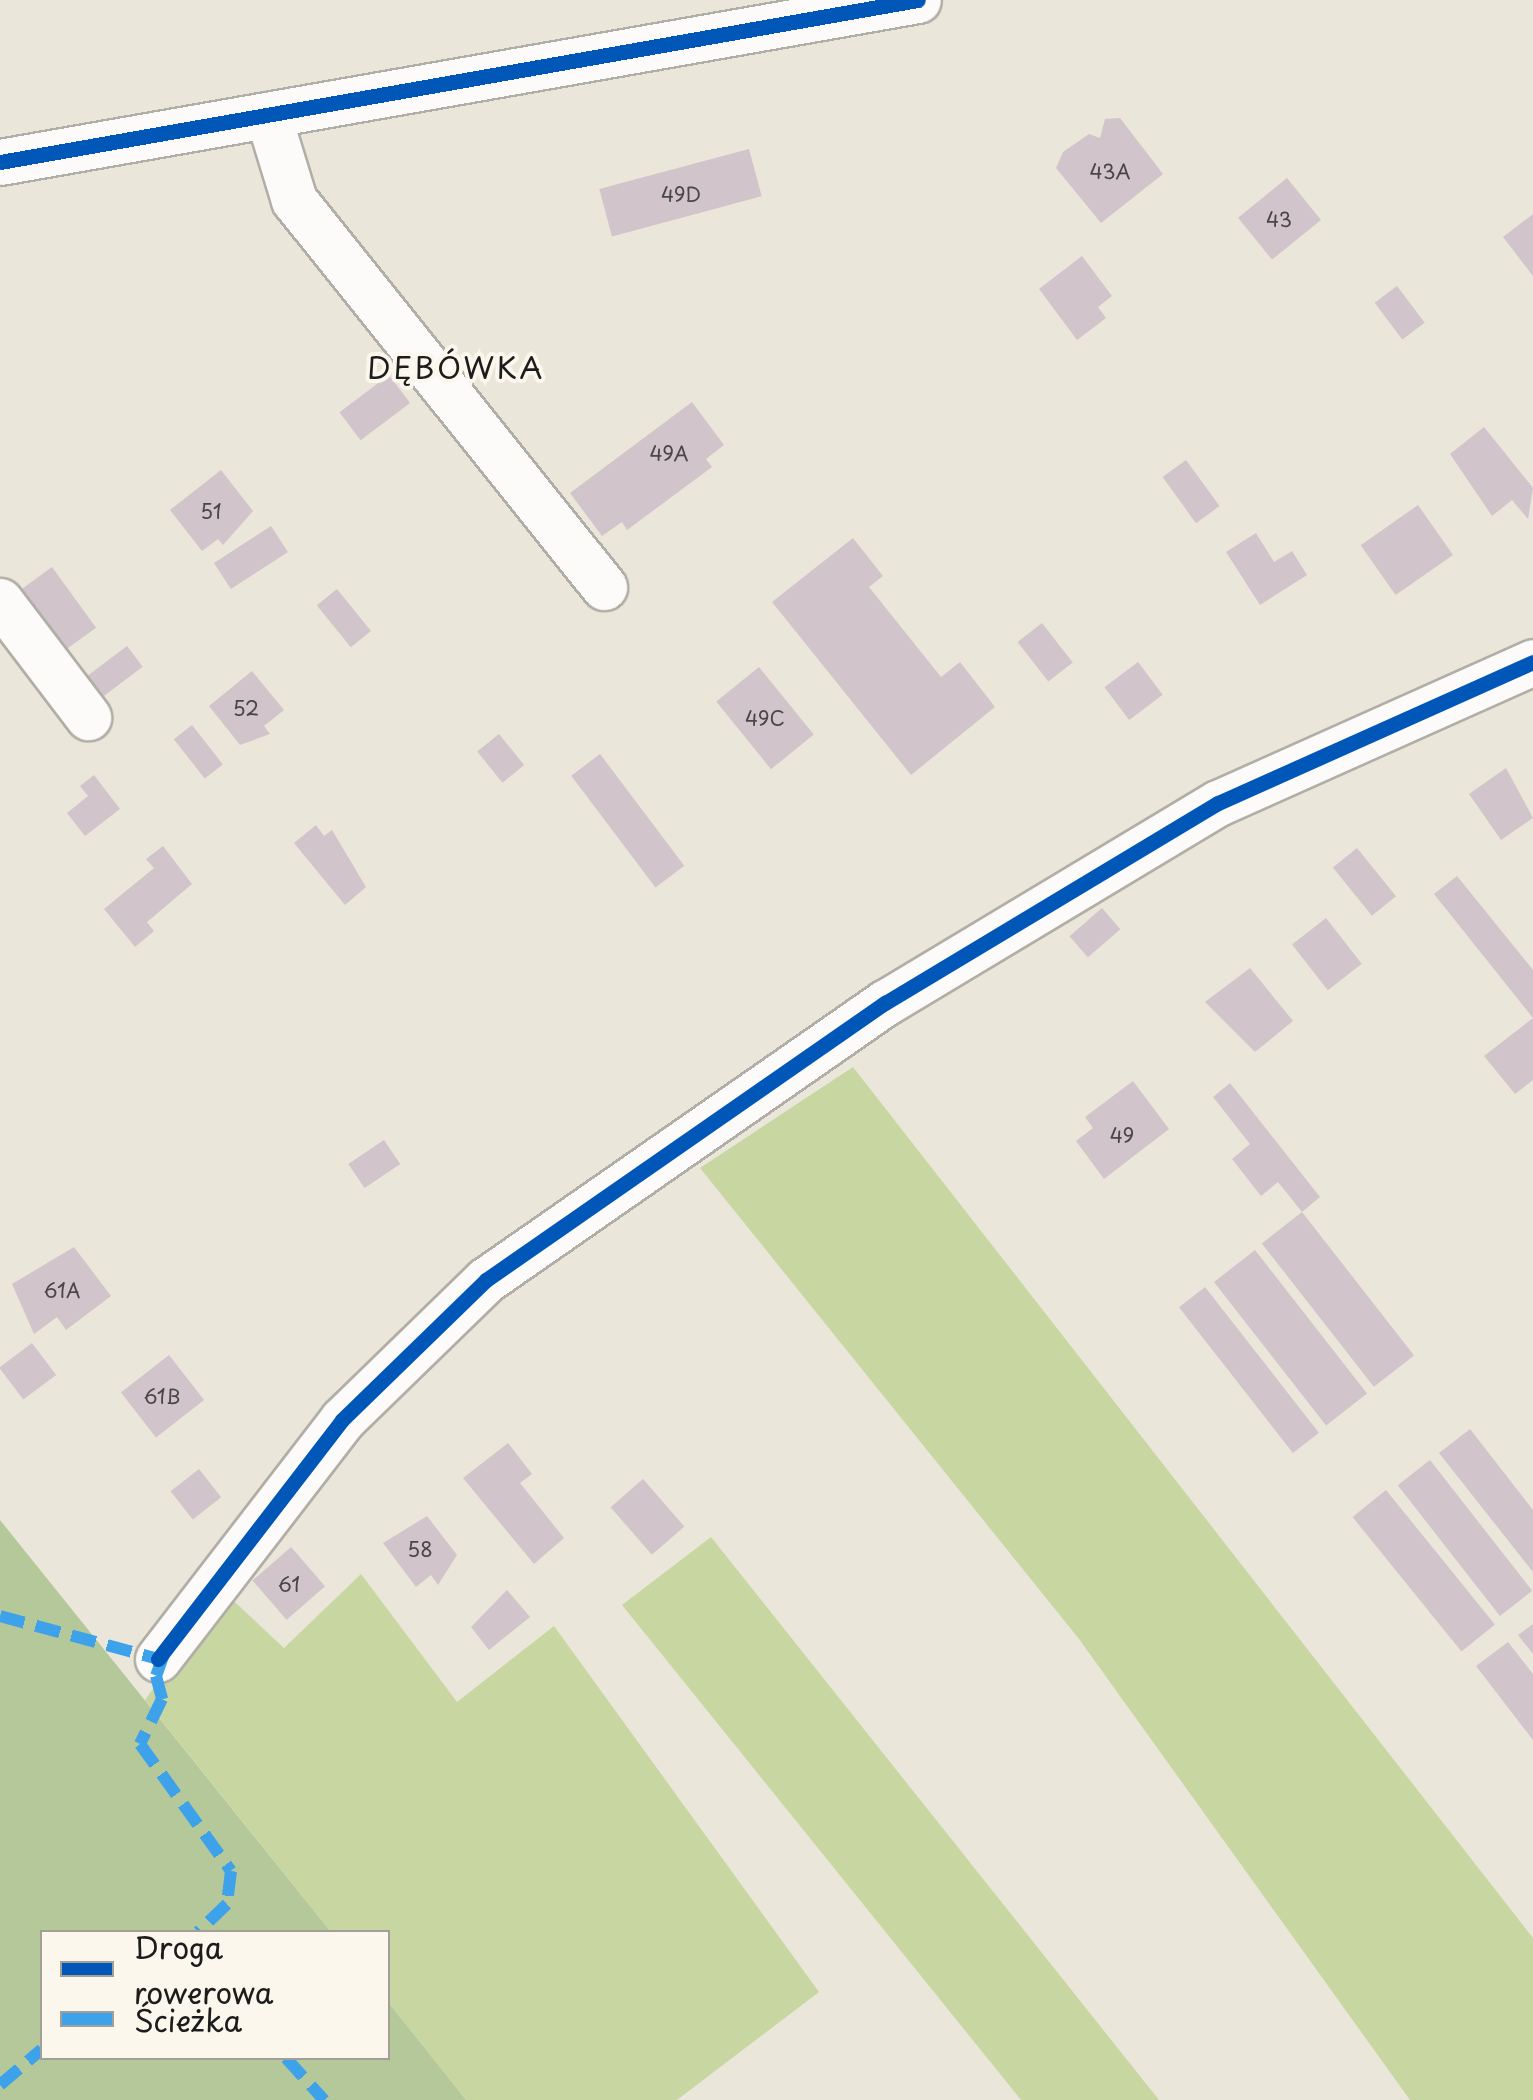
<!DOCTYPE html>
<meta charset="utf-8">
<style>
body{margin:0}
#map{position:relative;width:1533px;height:2100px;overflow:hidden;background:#ebe6da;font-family:"Playpen Sans",sans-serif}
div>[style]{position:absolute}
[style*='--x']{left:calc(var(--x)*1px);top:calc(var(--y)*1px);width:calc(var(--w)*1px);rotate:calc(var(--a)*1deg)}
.green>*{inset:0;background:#c8d7a1}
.forest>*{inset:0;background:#b5c89a}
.building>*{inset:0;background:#d1c4ca;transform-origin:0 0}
.roads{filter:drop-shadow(2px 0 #b1aea7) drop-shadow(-2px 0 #b1aea7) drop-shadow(0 2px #b1aea7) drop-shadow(0 -2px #b1aea7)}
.minor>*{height:45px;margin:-22.5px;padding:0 22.5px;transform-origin:22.5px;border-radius:22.5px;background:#fcfbf9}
.quiet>*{height:12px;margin-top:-6px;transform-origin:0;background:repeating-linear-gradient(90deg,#3da2ea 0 25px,transparent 0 37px)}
.cycleway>*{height:15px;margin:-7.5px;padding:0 7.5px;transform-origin:7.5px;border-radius:7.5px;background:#0057b8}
span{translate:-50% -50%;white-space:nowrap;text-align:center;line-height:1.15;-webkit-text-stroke:8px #fbf7ec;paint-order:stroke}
.number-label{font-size:20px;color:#494648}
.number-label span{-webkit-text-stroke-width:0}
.quarter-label{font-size:30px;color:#1c1c1c;letter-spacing:2.5px}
.legend{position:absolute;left:40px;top:1930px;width:350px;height:130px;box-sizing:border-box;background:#fbf7ec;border:2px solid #a29f99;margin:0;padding:12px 18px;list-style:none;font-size:30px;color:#1c1c1c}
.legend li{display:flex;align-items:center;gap:20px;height:50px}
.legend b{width:50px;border:2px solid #a29f99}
</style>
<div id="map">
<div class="green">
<div style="clip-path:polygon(853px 1067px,1533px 1938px,1533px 2100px,1410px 2100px,1079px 1639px,700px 1168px)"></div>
<div style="clip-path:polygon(711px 1537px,1159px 2100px,1021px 2100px,622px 1605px)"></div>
<div style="clip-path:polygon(361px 1574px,457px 1702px,554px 1626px,819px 1992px,677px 2100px,466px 2100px,388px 2002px,388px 1932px,331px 1932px,145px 1700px,223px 1591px,284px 1648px)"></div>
</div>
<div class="forest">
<div style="clip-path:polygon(0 1520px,331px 1932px,42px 1932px,42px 2058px,388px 2058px,388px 2002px,466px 2100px,0 2100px)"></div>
</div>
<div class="building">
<div style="clip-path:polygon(1120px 118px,1163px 174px,1101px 223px,1056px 168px,1063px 152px,1089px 134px,1100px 138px,1105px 119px)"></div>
<div style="left:749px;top:149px;width:49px;height:155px;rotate:75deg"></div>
<div style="left:1287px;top:178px;width:54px;height:63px;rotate:51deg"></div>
<div style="clip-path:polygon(1533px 214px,1533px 276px,1503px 237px)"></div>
<div style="clip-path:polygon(1082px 256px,1112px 296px,1098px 307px,1106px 318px,1077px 340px,1039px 289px)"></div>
<div style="left:1397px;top:286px;width:46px;height:28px;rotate:53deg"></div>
<div style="left:389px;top:375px;width:35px;height:62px;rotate:53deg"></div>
<div style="clip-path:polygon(692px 402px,724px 445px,706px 459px,712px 467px,627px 530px,622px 522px,602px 536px,570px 493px)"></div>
<div style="clip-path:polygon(1484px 427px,1533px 488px,1528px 519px,1512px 500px,1492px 516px,1450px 454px)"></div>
<div style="left:1186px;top:460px;width:57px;height:29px;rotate:54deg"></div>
<div style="clip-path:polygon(221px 470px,253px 511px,223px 545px,218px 539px,202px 551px,170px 510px)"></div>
<div style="left:1418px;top:505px;width:61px;height:70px;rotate:55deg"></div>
<div style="left:271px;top:526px;width:31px;height:68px;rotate:57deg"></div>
<div style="clip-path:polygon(1256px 533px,1274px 562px,1292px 551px,1307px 575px,1260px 605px,1226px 552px)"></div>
<div style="clip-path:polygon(853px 538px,883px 576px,869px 587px,941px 677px,960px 662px,995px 707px,911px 775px,772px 602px)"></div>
<div style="left:52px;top:567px;width:75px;height:53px;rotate:54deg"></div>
<div style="left:337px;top:589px;width:54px;height:26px;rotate:51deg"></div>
<div style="left:1042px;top:623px;width:50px;height:31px;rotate:52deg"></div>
<div style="left:127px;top:646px;width:26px;height:61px;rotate:53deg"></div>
<div style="left:1138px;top:662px;width:41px;height:42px;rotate:53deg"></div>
<div style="left:759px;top:667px;width:87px;height:55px;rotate:51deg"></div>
<div style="clip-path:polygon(252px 671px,284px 710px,264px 726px,270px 734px,240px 745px,209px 706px)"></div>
<div style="left:192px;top:725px;width:50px;height:23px;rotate:52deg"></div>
<div style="left:499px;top:734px;width:40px;height:28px;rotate:51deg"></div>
<div style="left:600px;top:754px;width:140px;height:36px;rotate:53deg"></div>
<div style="clip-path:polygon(1506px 768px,1533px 818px,1501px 840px,1469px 794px)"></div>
<div style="clip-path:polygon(94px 775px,120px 809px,85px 836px,67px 813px,88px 796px,80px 786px)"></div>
<div style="clip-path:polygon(316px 825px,324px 836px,332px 830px,366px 887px,345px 905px,294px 843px)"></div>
<div style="clip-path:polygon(163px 846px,192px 884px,147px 922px,154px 931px,135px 947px,104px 909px,154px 868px,146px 859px)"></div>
<div style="left:1357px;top:848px;width:62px;height:31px;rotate:51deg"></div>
<div style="clip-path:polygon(1457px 876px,1533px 970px,1533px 1080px,1515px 1094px,1484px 1056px,1533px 1018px,1434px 894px)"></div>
<div style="left:1102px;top:908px;width:28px;height:43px;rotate:49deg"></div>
<div style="left:1326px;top:918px;width:58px;height:43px;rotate:52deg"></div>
<div style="clip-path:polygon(1250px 968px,1293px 1021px,1255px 1052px,1205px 1002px)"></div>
<div style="clip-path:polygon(1133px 1081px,1169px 1129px,1104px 1179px,1076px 1141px,1093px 1128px,1085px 1117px)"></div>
<div style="clip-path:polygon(1230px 1083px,1320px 1197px,1302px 1212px,1278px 1182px,1261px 1196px,1232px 1159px,1250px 1144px,1213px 1097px)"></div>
<div style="left:384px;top:1140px;width:29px;height:43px;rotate:56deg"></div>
<div style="left:1302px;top:1212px;width:182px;height:51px;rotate:52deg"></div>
<div style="clip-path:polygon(74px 1247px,111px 1296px,66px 1330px,57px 1317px,34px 1334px,12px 1284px)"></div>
<div style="left:1255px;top:1250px;width:182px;height:52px;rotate:52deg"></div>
<div style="left:1205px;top:1287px;width:185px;height:33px;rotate:52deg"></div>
<div style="left:32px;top:1343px;width:40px;height:41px;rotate:53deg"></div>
<div style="left:169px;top:1355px;width:57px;height:61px;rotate:52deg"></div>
<div style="clip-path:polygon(1470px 1429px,1533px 1510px,1533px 1572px,1439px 1453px)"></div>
<div style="clip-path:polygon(508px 1443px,532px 1474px,520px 1483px,564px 1538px,534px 1564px,463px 1478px)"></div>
<div style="left:1430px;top:1460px;width:166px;height:41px;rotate:52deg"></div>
<div style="left:199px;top:1469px;width:36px;height:36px;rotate:52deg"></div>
<div style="left:643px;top:1479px;width:63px;height:43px;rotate:49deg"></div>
<div style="left:1386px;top:1490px;width:173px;height:43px;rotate:51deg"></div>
<div style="clip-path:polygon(427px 1516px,457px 1555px,438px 1585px,431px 1575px,416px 1587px,383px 1543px)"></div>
<div style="left:291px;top:1547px;width:52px;height:51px;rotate:49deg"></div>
<div style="clip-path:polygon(507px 1590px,530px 1617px,489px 1650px,471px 1627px)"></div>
<div style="clip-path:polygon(1533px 1624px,1533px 1654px,1518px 1635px)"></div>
<div style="clip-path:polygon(1508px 1642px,1533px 1674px,1533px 1740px,1476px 1666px)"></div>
</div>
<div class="roads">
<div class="minor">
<div style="--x:268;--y:115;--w:89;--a:73"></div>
<div style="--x:294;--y:200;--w:496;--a:51.3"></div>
<div style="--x:0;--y:162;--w:932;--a:-10.01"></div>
<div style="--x:0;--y:601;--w:146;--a:52.8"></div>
<div style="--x:158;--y:1659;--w:302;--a:-52.4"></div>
<div style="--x:342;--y:1420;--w:201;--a:-44.2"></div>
<div style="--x:486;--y:1280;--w:486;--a:-34.8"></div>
<div style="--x:885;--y:1003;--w:388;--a:-31"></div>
<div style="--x:1218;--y:803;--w:345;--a:-24.1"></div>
</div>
</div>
<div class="quiet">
<div style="--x:0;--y:1616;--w:164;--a:15.2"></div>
<div style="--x:164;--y:1654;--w:23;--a:110"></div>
<div style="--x:156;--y:1676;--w:24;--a:75"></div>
<div style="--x:162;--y:1699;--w:50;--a:116.1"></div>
<div style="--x:140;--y:1744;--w:156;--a:54.4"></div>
<div style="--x:231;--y:1871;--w:33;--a:97"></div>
<div style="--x:227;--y:1904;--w:40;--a:136"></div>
<div style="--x:286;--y:2058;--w:57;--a:47.9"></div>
<div style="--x:0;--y:2085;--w:55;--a:-40.6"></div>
</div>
<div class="cycleway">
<div style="--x:0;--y:162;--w:932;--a:-10.01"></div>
<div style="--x:158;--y:1659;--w:302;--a:-52.4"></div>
<div style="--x:342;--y:1420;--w:201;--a:-44.2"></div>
<div style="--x:486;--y:1280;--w:486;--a:-34.8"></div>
<div style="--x:885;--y:1003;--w:388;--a:-31"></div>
<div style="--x:1218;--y:803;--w:345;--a:-24.1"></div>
</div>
<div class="number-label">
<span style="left:1110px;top:171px">43A</span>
<span style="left:681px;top:194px">49D</span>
<span style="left:1279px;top:219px">43</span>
<span style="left:669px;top:453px">49A</span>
<span style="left:211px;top:511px">51</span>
<span style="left:246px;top:708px">52</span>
<span style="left:765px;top:718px">49C</span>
<span style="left:1122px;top:1135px">49</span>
<span style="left:62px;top:1290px">61A</span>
<span style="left:162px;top:1396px">61B</span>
<span style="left:420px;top:1549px">58</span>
<span style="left:289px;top:1584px">61</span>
</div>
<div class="quarter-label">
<span style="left:456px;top:367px">DĘBÓWKA</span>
</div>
<ul class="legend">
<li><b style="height:12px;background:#0057b8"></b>Droga rowerowa</li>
<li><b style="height:12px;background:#3da2ea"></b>Ścieżka</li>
</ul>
</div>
